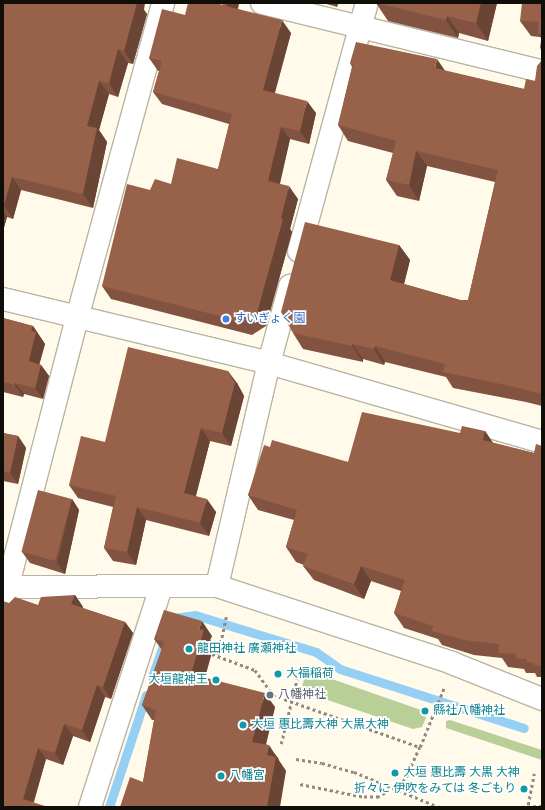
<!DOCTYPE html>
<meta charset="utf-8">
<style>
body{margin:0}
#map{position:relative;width:545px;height:810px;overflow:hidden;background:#fffaea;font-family:Rubik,"Noto Sans JP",sans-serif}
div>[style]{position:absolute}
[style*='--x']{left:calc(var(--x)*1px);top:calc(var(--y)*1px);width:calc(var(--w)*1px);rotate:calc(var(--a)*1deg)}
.forest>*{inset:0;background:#b8cf98}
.stream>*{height:9px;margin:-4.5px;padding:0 4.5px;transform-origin:4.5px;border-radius:4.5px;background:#95d0f4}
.path>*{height:2.5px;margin-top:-1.25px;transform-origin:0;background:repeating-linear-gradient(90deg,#8f8b80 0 3px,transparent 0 6px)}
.roads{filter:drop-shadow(1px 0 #b9b4a5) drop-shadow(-1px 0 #b9b4a5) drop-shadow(0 1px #b9b4a5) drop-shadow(0 -1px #b9b4a5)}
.minor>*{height:22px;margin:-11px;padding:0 11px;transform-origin:11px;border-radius:11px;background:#fff}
.wall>*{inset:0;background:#825340}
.shaded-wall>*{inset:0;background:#6a4434}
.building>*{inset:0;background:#97614a;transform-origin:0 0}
.dots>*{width:11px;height:11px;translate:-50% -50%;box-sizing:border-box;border:2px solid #fff;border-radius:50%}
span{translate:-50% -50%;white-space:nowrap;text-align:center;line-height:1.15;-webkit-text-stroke:3.5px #fff;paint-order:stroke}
.shop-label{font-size:12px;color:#366cbe}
.left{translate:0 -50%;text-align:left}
.culture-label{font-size:12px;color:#0d838f}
.right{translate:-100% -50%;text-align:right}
.worship-label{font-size:12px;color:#5b616d}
.frame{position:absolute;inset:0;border:4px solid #100e09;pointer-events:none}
</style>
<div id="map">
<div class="forest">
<div style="clip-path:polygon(312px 675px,329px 678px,424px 711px,426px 718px,422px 727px,413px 729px,307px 693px,302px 686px,305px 677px)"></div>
<div style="clip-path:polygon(450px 720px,542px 750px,542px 760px,446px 728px,446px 721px)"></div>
</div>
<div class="stream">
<div style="--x:172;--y:618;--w:23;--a:-7"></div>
<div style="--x:195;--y:615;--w:127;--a:17"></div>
<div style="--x:316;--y:652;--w:29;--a:35"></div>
<div style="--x:340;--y:669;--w:193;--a:17.8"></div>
<div style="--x:152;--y:677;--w:39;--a:-71"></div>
<div style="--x:109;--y:807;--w:118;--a:-71.7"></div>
</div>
<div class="path">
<div style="--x:212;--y:654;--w:46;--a:20.4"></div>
<div style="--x:255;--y:670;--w:31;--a:54"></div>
<div style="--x:273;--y:695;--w:156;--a:19.5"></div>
<div style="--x:420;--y:747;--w:36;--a:114"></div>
<div style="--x:405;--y:780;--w:31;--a:147"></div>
<div style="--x:379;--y:797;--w:17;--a:180"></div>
<div style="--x:362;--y:797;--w:66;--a:-168.7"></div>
<div style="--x:218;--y:655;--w:39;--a:-78"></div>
<div style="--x:281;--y:744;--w:67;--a:-76.2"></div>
<div style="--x:420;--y:747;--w:64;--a:-67.9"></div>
<div style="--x:296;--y:759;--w:26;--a:9"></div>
<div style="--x:322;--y:763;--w:33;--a:16"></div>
<div style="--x:354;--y:772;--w:92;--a:22.4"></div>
<div style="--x:528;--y:805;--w:32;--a:-79"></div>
<div style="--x:521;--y:807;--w:21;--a:-3"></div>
</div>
<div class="roads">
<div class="minor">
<div style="--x:262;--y:3;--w:288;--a:13.7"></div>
<div style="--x:299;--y:251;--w:257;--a:-74.7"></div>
<div style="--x:3;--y:299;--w:274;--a:13.5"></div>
<div style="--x:269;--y:363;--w:284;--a:16.1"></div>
<div style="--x:217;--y:586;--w:229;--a:-76.9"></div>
<div style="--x:269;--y:363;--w:80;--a:-74.7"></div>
<div style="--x:3;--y:587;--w:214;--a:-0.3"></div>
<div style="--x:217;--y:586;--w:247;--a:18.1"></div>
<div style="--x:452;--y:663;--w:97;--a:21.8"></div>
<div style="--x:3;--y:604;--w:295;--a:-75.5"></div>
<div style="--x:77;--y:318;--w:327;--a:-74.7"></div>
<div style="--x:90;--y:807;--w:231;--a:-72.1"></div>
</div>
</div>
<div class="wall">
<div style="clip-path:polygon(3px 3px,144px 10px,147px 14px,133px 64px,128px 63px,118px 97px,109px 94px,99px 130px,107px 142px,93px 208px,21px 190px,13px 219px,7px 217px,3px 231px)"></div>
<div style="clip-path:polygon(222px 3px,239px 3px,238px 9px,291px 33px,275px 93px,316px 113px,309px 144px,290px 139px,280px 184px,298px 199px,290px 229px,292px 232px,266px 326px,252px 335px,111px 299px,102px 286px,150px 190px,171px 184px,218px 169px,229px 124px,162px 104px,153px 92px,159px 71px,158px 71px,149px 58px,185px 15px,223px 5px)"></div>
<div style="clip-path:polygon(323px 3px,338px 3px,337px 7px)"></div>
<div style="clip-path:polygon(376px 3px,497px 3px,488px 41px,459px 33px,458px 38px,388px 21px)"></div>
<div style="clip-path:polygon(542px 3px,542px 54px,541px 38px,540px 37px,531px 36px,520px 21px)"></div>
<div style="clip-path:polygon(542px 60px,542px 406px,526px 402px,453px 388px,446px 377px,385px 362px,384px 365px,363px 359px,363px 362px,303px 349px,293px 333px,399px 245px,410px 260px,404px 284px,460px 300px,468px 300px,495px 182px,427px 166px,419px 201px,397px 196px,386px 180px,393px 153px,348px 141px,338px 125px,352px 67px,350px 63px,445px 71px,524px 89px,535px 81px)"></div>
<div style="clip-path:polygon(3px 318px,33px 326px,45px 344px,39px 364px,41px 365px,49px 376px,43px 399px,24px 394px,23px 397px,3px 392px)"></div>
<div style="clip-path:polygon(237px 383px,244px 396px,231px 446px,210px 441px,196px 496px,216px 512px,209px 536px,146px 520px,136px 565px,113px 561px,104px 548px,113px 507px,78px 498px,69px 485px,105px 442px)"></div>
<div style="clip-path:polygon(485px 431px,493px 443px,534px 453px,542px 446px,542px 677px,537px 677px,535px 673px,526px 673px,524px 669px,508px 667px,502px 658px,474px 655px,442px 645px,438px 639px,404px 628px,394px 613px,401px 591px,371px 581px,364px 599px,314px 580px,303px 566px,304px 565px,296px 562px,286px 547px,294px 520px,258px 510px,248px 495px,270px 447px,348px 462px,460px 433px)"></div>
<div style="clip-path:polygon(3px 433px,18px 436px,26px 448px,18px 484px,3px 481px)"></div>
<div style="clip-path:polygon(72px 499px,79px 510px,65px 574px,30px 563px,22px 552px)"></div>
<div style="clip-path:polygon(75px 595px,83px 607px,82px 608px,125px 622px,133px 633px,111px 699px,105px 697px,90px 742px,73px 736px,63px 765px,46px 759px,34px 802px,3px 807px,9px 603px,38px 605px)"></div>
<div style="clip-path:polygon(212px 636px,210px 640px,214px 645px,205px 678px,275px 707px,266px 744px,279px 759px,278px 760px,286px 771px,143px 782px,154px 720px,152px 720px,142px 705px,162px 650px,154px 639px)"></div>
</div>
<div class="shaded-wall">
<div style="clip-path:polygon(136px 3px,145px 3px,144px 10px,147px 14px,133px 64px,124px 51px)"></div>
<div style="clip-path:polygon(227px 3px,239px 3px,235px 18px,226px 6px)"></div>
<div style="clip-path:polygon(334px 3px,338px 3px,337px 7px)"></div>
<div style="clip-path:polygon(481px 3px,497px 3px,488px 41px,476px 23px)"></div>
<div style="clip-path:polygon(447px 16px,459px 33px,458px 38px,446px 20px)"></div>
<div style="clip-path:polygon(282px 20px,291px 33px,272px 102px,263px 90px)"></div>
<div style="clip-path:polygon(118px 49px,128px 63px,118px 97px,109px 83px)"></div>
<div style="clip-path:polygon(437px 59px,448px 75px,435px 68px)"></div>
<div style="clip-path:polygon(99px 81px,109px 94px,99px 130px,107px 142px,93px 208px,83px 194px,87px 126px)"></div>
<div style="clip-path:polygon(307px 101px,316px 113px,309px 144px,300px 131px)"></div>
<div style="clip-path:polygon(281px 127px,290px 139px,277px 194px,268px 181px)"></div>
<div style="clip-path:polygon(416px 151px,427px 166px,419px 201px,409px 185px)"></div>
<div style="clip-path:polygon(12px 177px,21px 190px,13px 219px,4px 205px)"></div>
<div style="clip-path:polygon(289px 186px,298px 199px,290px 229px,292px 232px,266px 326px,257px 313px)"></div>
<div style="clip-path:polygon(3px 211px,7px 217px,3px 231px)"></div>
<div style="clip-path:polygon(399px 245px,410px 260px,401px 296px,390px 280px)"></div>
<div style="clip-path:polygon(33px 326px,45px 344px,37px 373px,29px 361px,31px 331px)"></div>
<div style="clip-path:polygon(352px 344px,363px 359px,363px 362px,352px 346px)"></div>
<div style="clip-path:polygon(375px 346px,385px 362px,384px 365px,374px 349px)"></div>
<div style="clip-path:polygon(41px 365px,49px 376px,43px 399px,35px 388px)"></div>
<div style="clip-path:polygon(228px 371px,237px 383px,244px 396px,231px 446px,222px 433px)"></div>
<div style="clip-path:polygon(15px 383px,24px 394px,23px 397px,15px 385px)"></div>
<div style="clip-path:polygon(201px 428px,210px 441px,193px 506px,184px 493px)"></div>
<div style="clip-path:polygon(485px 431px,495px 446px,483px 440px)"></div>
<div style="clip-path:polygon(18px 436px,26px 448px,18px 484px,10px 473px)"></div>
<div style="clip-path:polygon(72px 499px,79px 510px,65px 574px,57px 563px)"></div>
<div style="clip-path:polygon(207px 499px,216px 512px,209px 536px,200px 523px)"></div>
<div style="clip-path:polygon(137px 507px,146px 520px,136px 565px,127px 552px)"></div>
<div style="clip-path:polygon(361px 566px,371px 581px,364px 599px,354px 584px)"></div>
<div style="clip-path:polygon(75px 595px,83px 607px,79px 616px,71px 604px)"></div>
<div style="clip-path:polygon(202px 621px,212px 636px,210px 640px,214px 645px,201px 689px,191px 674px,199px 629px)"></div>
<div style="clip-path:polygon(125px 622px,133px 633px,111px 699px,103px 687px)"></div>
<div style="clip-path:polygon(97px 685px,105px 697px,90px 742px,82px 730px)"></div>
<div style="clip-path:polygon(265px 693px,275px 707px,263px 756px,252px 742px)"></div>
<div style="clip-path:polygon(64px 724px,73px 736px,63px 765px,55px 753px)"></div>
<div style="clip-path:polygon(269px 745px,286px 771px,280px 807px,267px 807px,267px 755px)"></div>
<div style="clip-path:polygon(38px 748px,46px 759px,32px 807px,23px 799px)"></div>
</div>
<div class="building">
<div style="clip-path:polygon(3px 3px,137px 3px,124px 51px,118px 49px,109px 83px,99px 81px,87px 126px,97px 128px,83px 194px,12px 177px,4px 205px,3px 205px)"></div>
<div style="clip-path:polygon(188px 3px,216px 3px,223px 5px,222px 3px,227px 3px,226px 6px,282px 20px,263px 90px,307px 101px,300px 131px,281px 127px,268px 181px,289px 186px,281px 218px,283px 219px,257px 313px,243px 322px,102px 286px,127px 184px,150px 190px,155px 179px,171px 184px,177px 158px,218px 169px,232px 114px,153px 92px,162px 61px,149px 58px,162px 9px,185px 15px)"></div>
<div style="clip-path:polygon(376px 3px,481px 3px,476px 23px,447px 16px,446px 20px)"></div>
<div style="clip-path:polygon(522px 3px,542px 3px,542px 54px,540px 47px,542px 34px,538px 34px,539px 22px,520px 21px)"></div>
<div style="clip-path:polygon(356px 42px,437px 59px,435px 68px,524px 89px,526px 79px,535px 81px,537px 66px,542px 60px,542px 394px,515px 387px,443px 372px,445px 364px,375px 346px,374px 349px,352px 344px,352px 346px,293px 333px,281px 312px,305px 222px,399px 245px,390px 280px,460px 300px,468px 300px,498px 170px,416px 151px,409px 185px,386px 180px,396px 141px,338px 125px,353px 64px,350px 63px)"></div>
<div style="clip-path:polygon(3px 318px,33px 326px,31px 331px,36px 332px,29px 361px,41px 365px,35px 388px,15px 383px,15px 385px,3px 382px)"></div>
<div style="clip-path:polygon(128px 347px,228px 371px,235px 383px,222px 433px,201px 428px,184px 493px,207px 499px,200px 523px,137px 507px,127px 552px,104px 548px,116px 496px,69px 485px,81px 436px,105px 442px)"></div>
<div style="clip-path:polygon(362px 412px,460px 433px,462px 426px,485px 431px,483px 440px,534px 453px,536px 444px,542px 446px,542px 666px,534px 665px,534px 663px,527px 662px,527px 659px,516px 658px,516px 654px,498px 653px,499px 644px,464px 640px,432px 631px,433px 626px,394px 613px,405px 580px,361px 566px,354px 584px,303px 566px,308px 554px,286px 547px,297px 510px,248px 495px,264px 445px,270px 447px,272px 440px,348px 462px)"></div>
<div style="clip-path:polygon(3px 433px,18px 436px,10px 473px,3px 471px)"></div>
<div style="left:38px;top:490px;width:35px;height:64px;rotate:15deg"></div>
<div style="clip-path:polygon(75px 595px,71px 604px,125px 622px,103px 687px,97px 685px,82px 730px,64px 724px,55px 753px,38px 748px,23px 799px,48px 807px,3px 807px,3px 601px,9px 603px,15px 597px,38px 605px,41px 597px)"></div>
<div style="clip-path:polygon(164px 610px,202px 621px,199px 629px,204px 630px,191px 674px,265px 693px,252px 742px,269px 745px,267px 755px,276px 757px,267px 807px,120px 807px,130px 777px,143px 782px,156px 710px,142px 705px,164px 642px,154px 639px)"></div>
</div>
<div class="dots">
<div style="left:226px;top:319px;background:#3f7fe0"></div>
<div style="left:189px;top:649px;background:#0f9aa8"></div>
<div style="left:278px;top:674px;background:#0f9aa8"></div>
<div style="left:216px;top:680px;background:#0f9aa8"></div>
<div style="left:270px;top:695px;background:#6b7280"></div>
<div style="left:425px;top:711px;background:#0f9aa8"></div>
<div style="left:243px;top:725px;background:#0f9aa8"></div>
<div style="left:395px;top:773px;background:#0f9aa8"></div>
<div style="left:221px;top:776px;background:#0f9aa8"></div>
<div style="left:524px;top:789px;background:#0f9aa8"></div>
</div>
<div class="shop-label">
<span class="left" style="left:234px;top:319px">すいぎょく園</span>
</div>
<div class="culture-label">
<span class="left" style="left:197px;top:649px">龍田神社 廣瀬神社</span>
<span class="left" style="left:286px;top:674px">大福稲荷</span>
<span class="right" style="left:208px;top:680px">大垣龍神王</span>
<span class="left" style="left:433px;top:711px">縣社八幡神社</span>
<span class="left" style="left:251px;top:725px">大垣 惠比壽大神 大黒大神</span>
<span class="left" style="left:403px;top:773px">大垣 惠比壽 大黒 大神</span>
<span class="left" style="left:229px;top:776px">八幡宮</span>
<span class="right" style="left:516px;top:789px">折々に 伊吹をみては 冬ごもり</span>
</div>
<div class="worship-label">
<span class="left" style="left:278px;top:695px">八幡神社</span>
</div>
<div class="frame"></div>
</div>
